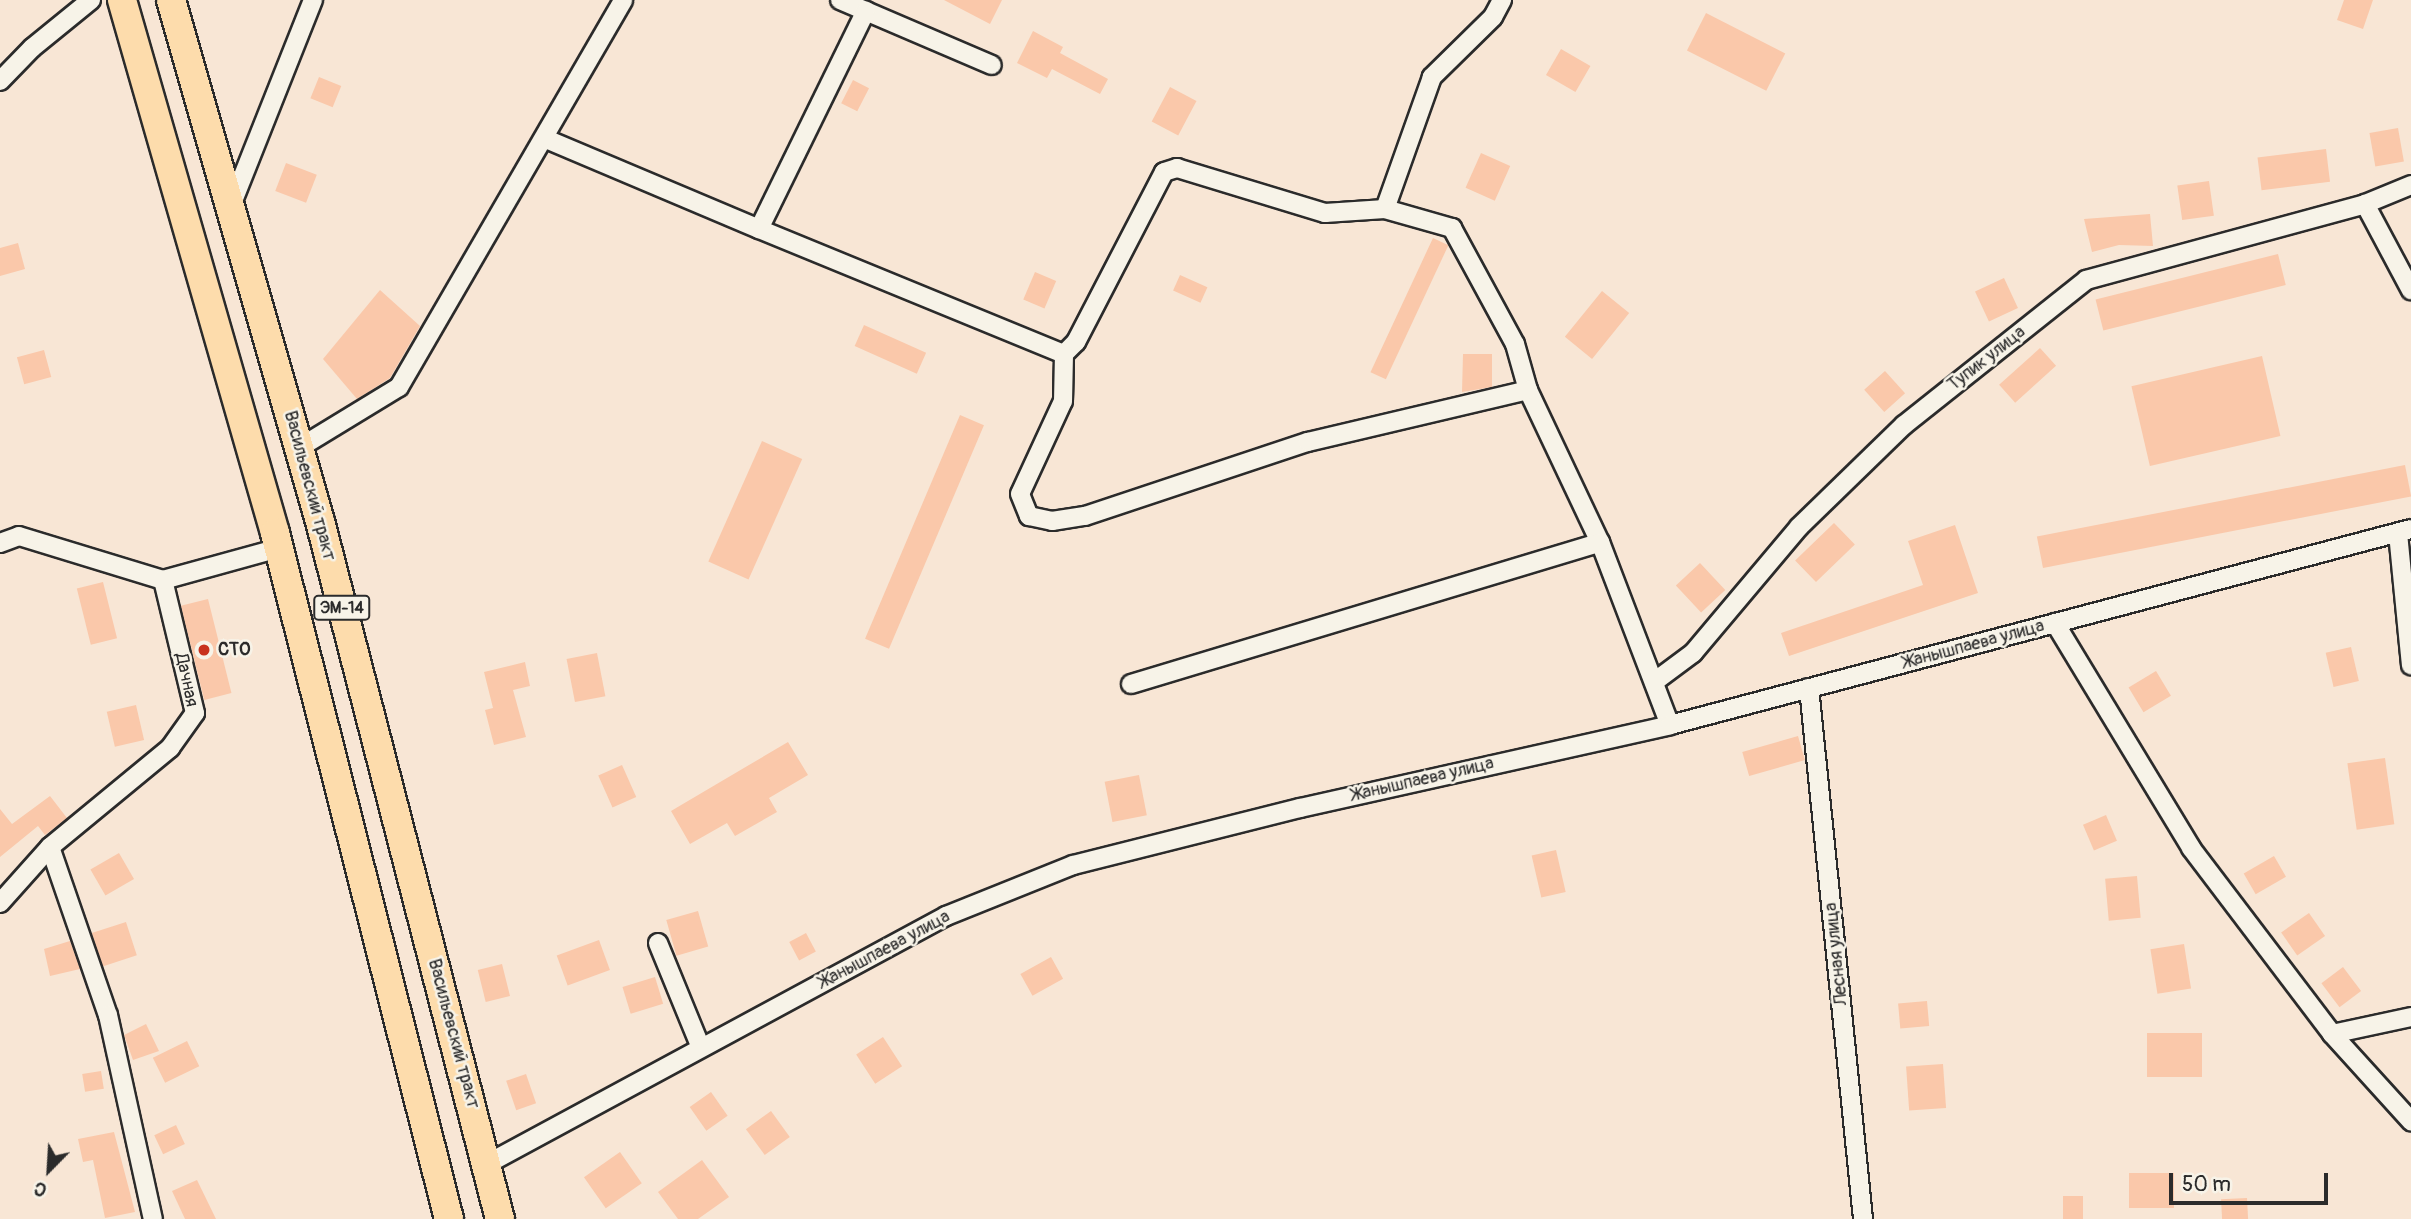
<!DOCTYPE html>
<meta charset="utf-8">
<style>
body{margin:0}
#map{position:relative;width:2411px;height:1219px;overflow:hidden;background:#f8e6d5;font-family:Pangolin,sans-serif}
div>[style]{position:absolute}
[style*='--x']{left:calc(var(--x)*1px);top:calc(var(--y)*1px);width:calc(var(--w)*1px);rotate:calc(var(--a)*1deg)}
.building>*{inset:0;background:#fac8aa;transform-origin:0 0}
.roads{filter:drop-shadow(2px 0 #2b2b2b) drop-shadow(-2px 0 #2b2b2b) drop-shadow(0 2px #2b2b2b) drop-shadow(0 -2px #2b2b2b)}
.minor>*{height:18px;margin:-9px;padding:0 9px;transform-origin:9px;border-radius:9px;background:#f7f3e8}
.primary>*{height:28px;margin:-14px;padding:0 14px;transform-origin:14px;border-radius:14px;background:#fddcac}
.dots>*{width:19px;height:19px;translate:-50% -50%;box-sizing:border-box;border:4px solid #f7f3e8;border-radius:50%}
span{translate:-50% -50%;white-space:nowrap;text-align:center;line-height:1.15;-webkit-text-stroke:5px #f7f3e8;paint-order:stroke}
.shield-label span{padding:2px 5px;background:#f7f3e8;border:2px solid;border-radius:5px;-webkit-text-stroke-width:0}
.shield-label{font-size:16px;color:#2b2b2b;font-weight:700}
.street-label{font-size:18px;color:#2b2b2b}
.poi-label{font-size:18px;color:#2b2b2b;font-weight:700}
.left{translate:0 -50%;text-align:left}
.north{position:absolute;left:14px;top:1135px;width:70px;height:70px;-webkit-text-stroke:5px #f7f3e8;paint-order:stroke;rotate:204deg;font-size:19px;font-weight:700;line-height:28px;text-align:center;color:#2b2b2b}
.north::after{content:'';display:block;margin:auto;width:24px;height:32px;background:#2b2b2b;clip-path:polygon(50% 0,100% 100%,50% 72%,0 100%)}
.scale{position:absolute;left:2169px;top:1173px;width:159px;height:32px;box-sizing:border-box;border:4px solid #2b2b2b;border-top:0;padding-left:9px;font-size:21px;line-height:24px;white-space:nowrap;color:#2b2b2b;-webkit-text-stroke:5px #f7f3e8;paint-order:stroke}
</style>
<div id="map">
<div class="building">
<div style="clip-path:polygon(944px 0,1002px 0,990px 24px)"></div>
<div style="clip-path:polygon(2344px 0,2373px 0,2363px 29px,2337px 20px)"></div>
<div style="left:1706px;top:13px;width:89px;height:42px;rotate:27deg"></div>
<div style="clip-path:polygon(1033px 31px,1063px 47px,1060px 53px,1108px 79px,1100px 94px,1052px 69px,1047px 78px,1017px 63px)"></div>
<div style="left:1561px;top:49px;width:34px;height:30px;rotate:30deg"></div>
<div style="left:319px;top:77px;width:24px;height:23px;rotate:22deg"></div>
<div style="left:853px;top:80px;width:18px;height:26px;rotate:27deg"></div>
<div style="left:1170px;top:87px;width:30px;height:39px;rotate:28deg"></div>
<div style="left:2398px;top:128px;width:34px;height:29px;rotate:80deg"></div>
<div style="left:2326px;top:149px;width:33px;height:69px;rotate:83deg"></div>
<div style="left:1481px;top:153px;width:32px;height:38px;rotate:24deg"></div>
<div style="left:286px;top:163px;width:33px;height:30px;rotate:21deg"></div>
<div style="left:2209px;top:181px;width:35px;height:32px;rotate:82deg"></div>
<div style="clip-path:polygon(2150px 214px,2153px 246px,2119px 245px,2092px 252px,2084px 219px)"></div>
<div style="left:1433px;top:238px;width:17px;height:148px;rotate:25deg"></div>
<div style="clip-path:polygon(18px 243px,25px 269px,0 276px,0 248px)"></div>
<div style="left:2278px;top:254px;width:32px;height:188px;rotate:76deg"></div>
<div style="left:1035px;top:272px;width:23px;height:30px;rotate:23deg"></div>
<div style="left:1180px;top:275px;width:30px;height:17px;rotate:24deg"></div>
<div style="left:2004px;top:278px;width:33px;height:32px;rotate:65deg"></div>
<div style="clip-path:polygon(380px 290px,420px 326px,390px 378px,357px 399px,323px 359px)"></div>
<div style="left:1602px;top:291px;width:35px;height:59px;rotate:39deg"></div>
<div style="left:864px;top:325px;width:68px;height:23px;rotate:24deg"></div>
<div style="left:2040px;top:348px;width:24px;height:55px;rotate:48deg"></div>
<div style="left:44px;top:350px;width:28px;height:28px;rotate:75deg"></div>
<div style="clip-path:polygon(1463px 354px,1492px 354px,1492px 387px,1462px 392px)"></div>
<div style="left:2262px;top:356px;width:82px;height:134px;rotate:77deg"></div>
<div style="left:1885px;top:371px;width:30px;height:28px;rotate:48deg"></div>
<div style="left:960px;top:415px;width:26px;height:243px;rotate:23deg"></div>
<div style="left:762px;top:441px;width:44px;height:132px;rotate:24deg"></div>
<div style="left:2405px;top:465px;width:32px;height:375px;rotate:79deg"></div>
<div style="left:1834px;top:523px;width:30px;height:54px;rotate:46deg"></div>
<div style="clip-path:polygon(1955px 525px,1978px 593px,1789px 656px,1781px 633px,1923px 585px,1908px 541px)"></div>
<div style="left:1700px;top:563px;width:37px;height:33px;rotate:47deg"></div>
<div style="left:103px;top:582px;width:58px;height:27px;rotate:76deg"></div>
<div style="left:208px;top:599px;width:97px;height:28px;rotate:76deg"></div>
<div style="left:2351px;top:647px;width:35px;height:26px;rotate:77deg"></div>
<div style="left:597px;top:653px;width:44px;height:31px;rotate:79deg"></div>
<div style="clip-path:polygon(525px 662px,530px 686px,513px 690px,526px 737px,494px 745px,485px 710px,493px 708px,484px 672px)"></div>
<div style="left:2156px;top:671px;width:29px;height:32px;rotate:59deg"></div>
<div style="left:136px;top:705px;width:36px;height:30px;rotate:77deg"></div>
<div style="left:1798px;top:736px;width:25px;height:58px;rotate:74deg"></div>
<div style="clip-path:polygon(788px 742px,808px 775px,769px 798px,777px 812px,735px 836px,727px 823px,690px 844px,671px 811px)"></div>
<div style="left:2385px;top:758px;width:67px;height:38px;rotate:82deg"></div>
<div style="left:622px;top:765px;width:35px;height:26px;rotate:66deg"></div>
<div style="left:1139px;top:775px;width:41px;height:35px;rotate:79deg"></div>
<div style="clip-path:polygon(50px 796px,67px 818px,45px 835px,38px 826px,0 857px,0 809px,12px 824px)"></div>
<div style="left:2106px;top:815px;width:28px;height:25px;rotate:67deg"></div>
<div style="left:1556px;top:850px;width:43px;height:25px;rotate:77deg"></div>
<div style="left:119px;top:853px;width:30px;height:33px;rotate:60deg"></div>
<div style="left:2274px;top:856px;width:24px;height:35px;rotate:60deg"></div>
<div style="left:2137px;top:876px;width:42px;height:32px;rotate:85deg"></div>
<div style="left:698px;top:911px;width:37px;height:33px;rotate:74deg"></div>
<div style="left:2309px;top:913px;width:28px;height:34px;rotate:55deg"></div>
<div style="left:126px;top:922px;width:35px;height:36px;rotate:72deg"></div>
<div style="left:806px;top:933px;width:21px;height:19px;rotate:62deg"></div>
<div style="left:599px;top:940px;width:32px;height:45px;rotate:70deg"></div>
<div style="clip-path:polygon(70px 941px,80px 969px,50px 976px,44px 949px)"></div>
<div style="left:2184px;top:944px;width:45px;height:34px;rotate:81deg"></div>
<div style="left:1051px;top:957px;width:25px;height:35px;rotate:61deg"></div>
<div style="left:502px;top:964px;width:33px;height:25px;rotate:76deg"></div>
<div style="left:2343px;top:967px;width:30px;height:27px;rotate:53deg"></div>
<div style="left:655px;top:977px;width:28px;height:34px;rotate:73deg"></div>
<div style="left:1927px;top:1001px;width:25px;height:29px;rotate:85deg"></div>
<div style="clip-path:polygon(146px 1024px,159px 1051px,133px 1060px,124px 1035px)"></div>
<div style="left:2202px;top:1033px;width:44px;height:55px;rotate:90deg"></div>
<div style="left:883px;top:1037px;width:35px;height:32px;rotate:57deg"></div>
<div style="left:187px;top:1041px;width:28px;height:38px;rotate:64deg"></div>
<div style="left:1943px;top:1064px;width:44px;height:37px;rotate:86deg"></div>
<div style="left:101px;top:1071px;width:18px;height:19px;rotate:81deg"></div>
<div style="left:526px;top:1074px;width:31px;height:21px;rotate:71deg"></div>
<div style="left:711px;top:1092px;width:29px;height:26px;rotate:55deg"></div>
<div style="left:771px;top:1111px;width:32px;height:31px;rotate:54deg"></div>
<div style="left:176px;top:1125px;width:21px;height:24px;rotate:65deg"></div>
<div style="clip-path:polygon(114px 1132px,135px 1212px,105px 1218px,93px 1160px,83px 1162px,78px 1139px)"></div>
<div style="left:620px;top:1152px;width:38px;height:44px;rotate:55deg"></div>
<div style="clip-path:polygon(702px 1160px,729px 1197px,698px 1219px,678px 1219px,658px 1192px)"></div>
<div style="left:2129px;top:1173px;width:45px;height:35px"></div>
<div style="clip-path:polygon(197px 1180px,216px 1219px,185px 1219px,172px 1191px)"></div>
<div style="left:2063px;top:1196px;width:20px;height:23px"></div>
<div style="left:2247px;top:1198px;width:21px;height:26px;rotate:87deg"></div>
</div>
<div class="roads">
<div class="minor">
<div style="--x:840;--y:0;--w:165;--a:23.2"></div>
<div style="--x:1502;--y:0;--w:19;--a:118"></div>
<div style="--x:1493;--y:17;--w:86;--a:135.5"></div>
<div style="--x:1432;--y:77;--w:140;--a:109.6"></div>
<div style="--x:1385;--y:209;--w:70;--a:15.8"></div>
<div style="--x:1452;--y:228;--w:132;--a:61.5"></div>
<div style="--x:1515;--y:344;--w:48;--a:74.2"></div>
<div style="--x:1528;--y:390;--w:168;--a:64.7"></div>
<div style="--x:1600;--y:542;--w:196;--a:69.1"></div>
<div style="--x:0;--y:81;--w:46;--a:-45.9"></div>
<div style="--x:32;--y:48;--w:76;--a:-39.1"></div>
<div style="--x:546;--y:139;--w:231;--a:22.9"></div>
<div style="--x:759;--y:229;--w:243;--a:-63.9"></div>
<div style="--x:2365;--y:204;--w:98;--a:61.9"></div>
<div style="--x:231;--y:206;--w:222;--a:-68.3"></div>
<div style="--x:759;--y:229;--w:330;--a:22.3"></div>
<div style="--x:1064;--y:354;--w:17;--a:-45"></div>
<div style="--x:1076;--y:342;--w:191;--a:-62.6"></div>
<div style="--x:1164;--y:172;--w:14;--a:-17"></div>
<div style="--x:1177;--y:168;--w:155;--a:16.9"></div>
<div style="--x:1325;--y:213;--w:60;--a:-3.8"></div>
<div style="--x:1064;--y:354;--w:47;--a:91.2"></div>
<div style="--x:1063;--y:401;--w:102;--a:114.8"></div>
<div style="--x:1020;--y:494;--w:24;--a:68"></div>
<div style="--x:1029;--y:516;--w:24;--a:12"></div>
<div style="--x:1052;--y:521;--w:33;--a:-9"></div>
<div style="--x:1085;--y:516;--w:235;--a:-18.4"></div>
<div style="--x:1308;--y:442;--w:226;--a:-13.3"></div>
<div style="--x:299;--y:448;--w:117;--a:-31.4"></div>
<div style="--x:399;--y:387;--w:447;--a:-59.9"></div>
<div style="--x:2398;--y:533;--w:133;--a:84.4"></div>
<div style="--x:0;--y:543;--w:20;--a:-20"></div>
<div style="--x:19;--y:536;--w:151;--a:17"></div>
<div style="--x:2055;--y:623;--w:263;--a:58.8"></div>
<div style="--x:2191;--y:848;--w:233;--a:52.8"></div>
<div style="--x:2332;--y:1034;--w:118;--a:47.8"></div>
<div style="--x:1654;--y:682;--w:49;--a:-36.6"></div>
<div style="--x:1693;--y:653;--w:165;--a:-49.9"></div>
<div style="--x:1799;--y:527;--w:146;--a:-44.2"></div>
<div style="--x:1904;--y:425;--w:233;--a:-38.5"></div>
<div style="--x:2086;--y:280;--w:289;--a:-15.2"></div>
<div style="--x:2365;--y:204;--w:50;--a:-22.4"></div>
<div style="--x:1131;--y:684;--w:490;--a:-16.8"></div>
<div style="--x:1809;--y:688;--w:534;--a:84.19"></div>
<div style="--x:50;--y:847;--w:178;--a:71"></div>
<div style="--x:108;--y:1015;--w:209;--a:77.6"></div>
<div style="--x:0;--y:903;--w:75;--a:-48.2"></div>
<div style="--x:50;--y:847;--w:156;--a:-39.5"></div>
<div style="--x:170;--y:748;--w:43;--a:-54.5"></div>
<div style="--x:195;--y:713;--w:137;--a:-103.5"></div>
<div style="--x:163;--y:580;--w:120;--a:-15.4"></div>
<div style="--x:658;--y:943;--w:113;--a:67.7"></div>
<div style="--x:2332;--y:1034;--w:81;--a:-12.1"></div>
<div style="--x:487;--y:1164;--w:522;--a:-28.38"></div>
<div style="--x:946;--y:916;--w:137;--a:-21.9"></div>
<div style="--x:1073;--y:865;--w:234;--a:-14.1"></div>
<div style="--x:1300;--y:808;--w:379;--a:-12.6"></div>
<div style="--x:1670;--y:725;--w:766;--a:-14.82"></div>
</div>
<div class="primary">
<div style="--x:122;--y:0;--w:555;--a:73.98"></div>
<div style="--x:275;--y:533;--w:708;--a:75.77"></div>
<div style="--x:171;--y:0;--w:546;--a:74.05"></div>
<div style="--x:321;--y:525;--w:717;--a:75.54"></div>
</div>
</div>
<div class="dots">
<div style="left:204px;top:650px;background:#c8321e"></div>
</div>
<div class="shield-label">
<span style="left:342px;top:608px">ЭМ-14</span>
</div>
<div class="street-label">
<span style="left:1987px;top:359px;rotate:-38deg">Тупик улица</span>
<span style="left:309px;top:486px;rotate:75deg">Васильевский тракт</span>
<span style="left:1974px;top:645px;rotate:-15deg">Жанышпаева улица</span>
<span style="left:186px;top:680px;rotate:78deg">Дачная</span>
<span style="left:1423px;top:780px;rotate:-13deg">Жанышпаева улица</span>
<span style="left:885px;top:950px;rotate:-28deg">Жанышпаева улица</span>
<span style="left:1837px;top:954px;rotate:-96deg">Лесная улица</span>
<span style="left:453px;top:1034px;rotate:75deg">Васильевский тракт</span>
</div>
<div class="poi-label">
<span class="left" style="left:218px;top:650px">СТО</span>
</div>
<div class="north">С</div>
<div class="scale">50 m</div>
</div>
